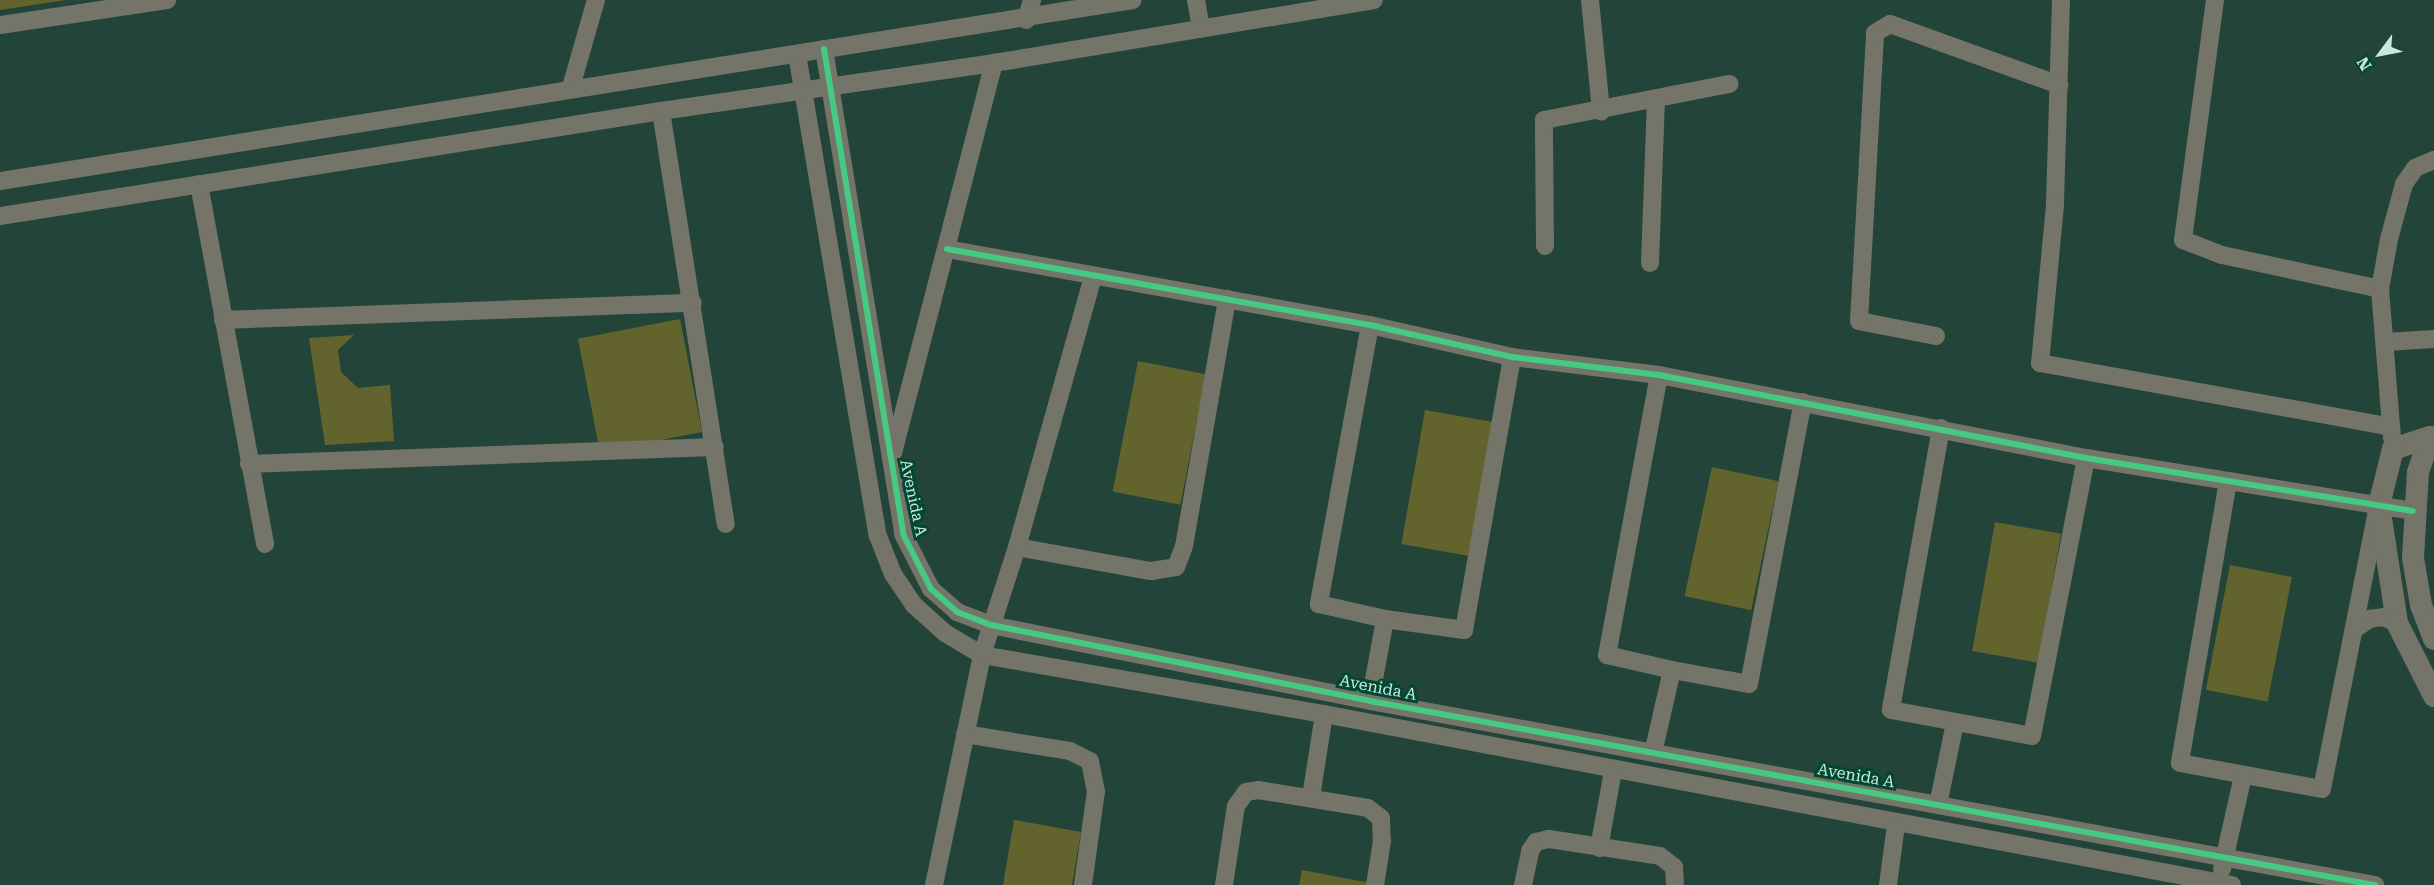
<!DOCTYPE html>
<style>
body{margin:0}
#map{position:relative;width:2434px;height:885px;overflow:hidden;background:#224439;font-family:"Roboto Serif",serif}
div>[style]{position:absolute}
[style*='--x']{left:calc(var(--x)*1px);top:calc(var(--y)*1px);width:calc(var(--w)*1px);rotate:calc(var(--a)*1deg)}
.green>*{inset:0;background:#63642d;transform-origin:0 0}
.minor>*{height:18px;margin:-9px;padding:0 9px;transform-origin:9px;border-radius:9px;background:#747469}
.tertiary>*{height:22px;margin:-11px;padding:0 11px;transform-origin:11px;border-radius:11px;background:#747469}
.cycleway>*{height:6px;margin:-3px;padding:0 3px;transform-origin:3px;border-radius:3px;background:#46c982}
span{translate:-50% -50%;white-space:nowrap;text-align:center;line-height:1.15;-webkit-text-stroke:6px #014833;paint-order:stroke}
.street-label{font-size:16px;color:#cbe9db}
.north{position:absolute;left:2350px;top:24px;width:60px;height:60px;-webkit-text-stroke:4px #014833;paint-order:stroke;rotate:238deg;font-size:16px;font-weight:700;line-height:24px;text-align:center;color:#cbe9db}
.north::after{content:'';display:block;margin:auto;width:21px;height:27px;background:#cbe9db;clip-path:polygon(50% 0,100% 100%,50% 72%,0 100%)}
</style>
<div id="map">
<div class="green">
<div style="clip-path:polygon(0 0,66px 0,0 10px)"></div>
<div style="left:680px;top:319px;width:115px;height:104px;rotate:79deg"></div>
<div style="clip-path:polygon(354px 335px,338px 350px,341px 372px,358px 388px,390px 385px,394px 441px,325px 445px,309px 338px)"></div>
<div style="left:1138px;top:361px;width:69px;height:133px;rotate:11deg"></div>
<div style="left:1425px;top:410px;width:69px;height:136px;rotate:10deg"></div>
<div style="left:1712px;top:467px;width:68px;height:132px;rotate:12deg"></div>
<div style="left:1995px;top:522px;width:67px;height:131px;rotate:10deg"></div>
<div style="left:2230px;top:565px;width:63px;height:127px;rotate:11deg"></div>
<div style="clip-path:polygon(1014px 820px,1081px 832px,1072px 885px,1003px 885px)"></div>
<div style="clip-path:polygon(1302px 870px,1370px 883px,1369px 885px,1299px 885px)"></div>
</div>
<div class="minor">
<div style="--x:1196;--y:0;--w:29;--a:80"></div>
<div style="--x:1590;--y:0;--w:112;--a:84.3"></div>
<div style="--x:2061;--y:0;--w:205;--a:91.7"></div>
<div style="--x:2055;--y:205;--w:159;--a:95.4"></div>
<div style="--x:2040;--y:363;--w:357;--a:10.3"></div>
<div style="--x:2215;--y:0;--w:242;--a:97.6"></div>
<div style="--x:2183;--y:240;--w:42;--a:21"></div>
<div style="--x:2222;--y:255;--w:162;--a:12.1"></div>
<div style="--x:1026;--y:20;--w:21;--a:-73"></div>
<div style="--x:0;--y:25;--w:169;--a:-8.5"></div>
<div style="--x:824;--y:49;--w:491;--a:80.7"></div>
<div style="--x:903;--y:534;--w:62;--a:63"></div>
<div style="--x:931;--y:589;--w:35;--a:41"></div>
<div style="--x:957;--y:612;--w:36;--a:21"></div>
<div style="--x:991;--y:625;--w:387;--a:11.3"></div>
<div style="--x:1370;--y:701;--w:1022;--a:10.38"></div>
<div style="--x:797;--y:54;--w:489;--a:80.5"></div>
<div style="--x:878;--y:536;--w:41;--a:68.5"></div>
<div style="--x:893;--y:574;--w:37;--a:56"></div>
<div style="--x:914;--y:605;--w:42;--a:42.1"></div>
<div style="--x:945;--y:633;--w:43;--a:30.7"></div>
<div style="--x:982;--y:655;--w:347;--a:9.8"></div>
<div style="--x:1324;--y:714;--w:924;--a:10.67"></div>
<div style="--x:571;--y:87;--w:91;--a:-74"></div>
<div style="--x:661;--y:111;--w:418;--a:81.1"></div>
<div style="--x:0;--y:181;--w:1147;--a:-9.08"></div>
<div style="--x:199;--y:184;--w:366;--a:79.6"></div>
<div style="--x:0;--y:216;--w:669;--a:-9.03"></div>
<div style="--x:661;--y:111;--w:336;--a:-8.2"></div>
<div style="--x:994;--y:63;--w:385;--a:-9.4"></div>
<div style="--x:1545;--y:246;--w:126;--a:-90.5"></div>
<div style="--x:1544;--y:120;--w:189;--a:-11"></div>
<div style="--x:947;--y:249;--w:430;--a:10.2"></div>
<div style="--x:1370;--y:325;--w:146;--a:12.7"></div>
<div style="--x:1512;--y:357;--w:148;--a:7"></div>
<div style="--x:1659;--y:375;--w:435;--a:11"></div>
<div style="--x:2086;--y:458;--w:331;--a:9.2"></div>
<div style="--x:1650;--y:263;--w:163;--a:-87.9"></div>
<div style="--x:223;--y:320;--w:470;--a:-2.1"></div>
<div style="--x:1370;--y:325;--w:284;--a:100.4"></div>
<div style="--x:1319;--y:604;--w:68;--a:12.8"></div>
<div style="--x:1385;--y:619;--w:80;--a:7.9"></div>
<div style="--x:1464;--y:630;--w:277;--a:-80"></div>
<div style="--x:1936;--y:336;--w:78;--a:-169"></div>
<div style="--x:1859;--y:321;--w:288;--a:-86.8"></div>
<div style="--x:1875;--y:33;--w:17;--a:-31"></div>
<div style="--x:1890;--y:24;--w:180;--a:19.8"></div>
<div style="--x:2385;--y:342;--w:49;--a:-3.5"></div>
<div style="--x:1659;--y:375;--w:285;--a:100.5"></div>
<div style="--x:1607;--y:655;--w:67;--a:13"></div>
<div style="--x:1672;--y:670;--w:78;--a:10.3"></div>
<div style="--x:1749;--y:684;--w:287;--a:-79.2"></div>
<div style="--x:1941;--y:428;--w:286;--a:100.1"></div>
<div style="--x:1891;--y:710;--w:143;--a:10.4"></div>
<div style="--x:2032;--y:736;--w:283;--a:-79"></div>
<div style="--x:2392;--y:438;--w:149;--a:-94.6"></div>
<div style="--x:2380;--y:289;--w:51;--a:-79.8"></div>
<div style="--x:2389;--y:239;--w:57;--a:-74.7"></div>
<div style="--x:2404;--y:184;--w:19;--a:-55"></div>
<div style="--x:2415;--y:168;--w:21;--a:-23"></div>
<div style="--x:893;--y:453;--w:403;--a:-75.5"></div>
<div style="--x:249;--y:464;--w:466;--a:-2.1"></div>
<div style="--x:2228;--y:481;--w:286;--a:99.7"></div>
<div style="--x:2180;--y:763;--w:144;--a:10.4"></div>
<div style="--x:2322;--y:789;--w:282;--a:-78.8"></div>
<div style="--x:1017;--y:547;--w:136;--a:10.2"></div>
<div style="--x:1151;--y:571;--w:25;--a:-9"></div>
<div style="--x:1176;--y:567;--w:22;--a:-69"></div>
<div style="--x:1184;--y:546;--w:251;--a:-80.1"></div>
<div style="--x:2354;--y:630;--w:19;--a:-36"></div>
<div style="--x:2369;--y:619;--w:14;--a:-8"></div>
<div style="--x:2383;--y:617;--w:15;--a:23"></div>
<div style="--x:1370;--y:701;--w:83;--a:-79.6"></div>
<div style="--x:965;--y:734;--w:106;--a:9.2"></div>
<div style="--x:1070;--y:751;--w:22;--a:27"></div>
<div style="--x:1090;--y:761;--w:31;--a:79"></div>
<div style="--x:1096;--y:791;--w:95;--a:97.9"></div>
<div style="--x:1653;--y:753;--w:85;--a:-77.1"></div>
<div style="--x:1311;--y:797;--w:84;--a:-81.1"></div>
<div style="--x:1938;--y:805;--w:84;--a:-78.3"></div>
<div style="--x:1599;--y:848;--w:78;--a:-79.7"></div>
<div style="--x:2222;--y:869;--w:95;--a:-77.3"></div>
<div style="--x:934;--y:885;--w:235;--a:-78.2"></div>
<div style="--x:982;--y:655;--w:114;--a:-72"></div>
<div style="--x:1017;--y:547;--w:281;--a:-74.3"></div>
<div style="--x:1224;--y:885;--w:80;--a:-81.4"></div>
<div style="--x:1236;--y:806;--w:17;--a:-54"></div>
<div style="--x:1246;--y:792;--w:12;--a:-9"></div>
<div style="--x:1258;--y:790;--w:111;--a:9.3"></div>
<div style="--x:1368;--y:808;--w:16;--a:38"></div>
<div style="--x:1381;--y:818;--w:23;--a:88"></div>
<div style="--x:1382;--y:841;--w:45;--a:99"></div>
<div style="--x:1523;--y:885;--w:35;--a:-78"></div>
<div style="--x:1530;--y:851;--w:11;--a:-56"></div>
<div style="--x:1536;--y:842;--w:13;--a:-13"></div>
<div style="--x:1549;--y:839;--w:112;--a:8.7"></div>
<div style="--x:1660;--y:856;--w:18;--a:38"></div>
<div style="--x:1674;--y:867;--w:18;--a:87"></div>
<div style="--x:1888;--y:885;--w:61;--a:-82.4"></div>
</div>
<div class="tertiary">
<div style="--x:2434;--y:639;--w:36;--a:-111"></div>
<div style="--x:2421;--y:605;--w:48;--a:-99.7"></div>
<div style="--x:2413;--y:558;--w:86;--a:-86.7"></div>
<div style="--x:2418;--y:472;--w:37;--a:-71"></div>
<div style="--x:2430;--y:437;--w:39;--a:162"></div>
<div style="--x:2393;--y:449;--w:58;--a:104"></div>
<div style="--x:2379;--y:505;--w:119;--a:81.3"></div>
<div style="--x:2397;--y:623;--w:82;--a:63.1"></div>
</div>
<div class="cycleway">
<div style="--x:824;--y:49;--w:491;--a:80.7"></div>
<div style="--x:903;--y:534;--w:62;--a:63"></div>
<div style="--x:931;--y:589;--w:35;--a:41"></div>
<div style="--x:957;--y:612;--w:36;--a:21"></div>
<div style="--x:991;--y:625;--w:387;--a:11.3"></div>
<div style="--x:1370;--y:701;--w:1022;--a:10.38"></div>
<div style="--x:947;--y:249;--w:430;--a:10.2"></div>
<div style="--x:1370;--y:325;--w:146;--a:12.7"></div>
<div style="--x:1512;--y:357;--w:148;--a:7"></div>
<div style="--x:1659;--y:375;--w:435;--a:11"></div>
<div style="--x:2086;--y:458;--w:331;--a:9.2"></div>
</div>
<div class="street-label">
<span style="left:913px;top:498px;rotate:78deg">Avenida A</span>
<span style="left:1378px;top:688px;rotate:11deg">Avenida A</span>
<span style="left:1856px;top:776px;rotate:10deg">Avenida A</span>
</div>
<div class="north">N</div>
</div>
